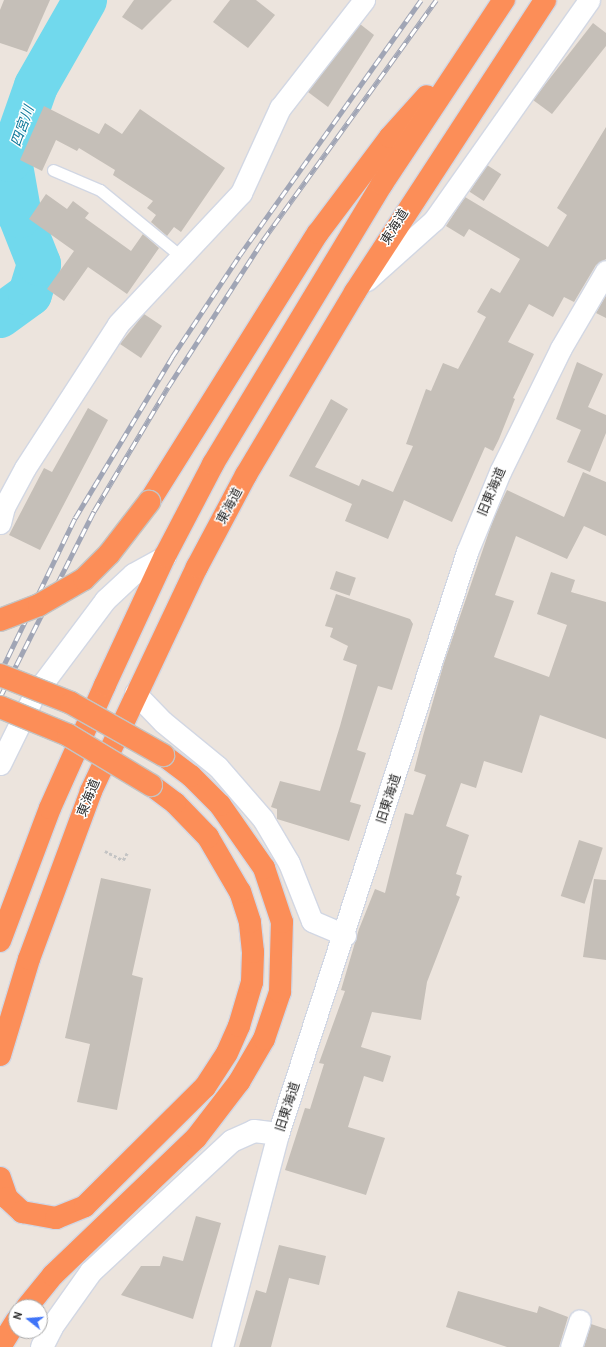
<!DOCTYPE html>
<meta charset="utf-8">
<style>
body{margin:0}
#map{position:relative;width:606px;height:1347px;overflow:hidden;background:#ece4dd;font-family:"PT Sans","Noto Sans JP",sans-serif}
div>[style]{position:absolute}
[style*='--x']{left:calc(var(--x)*1px);top:calc(var(--y)*1px);width:calc(var(--w)*1px);rotate:calc(var(--a)*1deg)}
.river>*{height:44px;margin:-22px;padding:0 22px;transform-origin:22px;border-radius:22px;background:#71d9ed}
.building>*{inset:0;background:#c5bfb8;transform-origin:0 0}
.path>*{height:2.5px;margin-top:-1.25px;transform-origin:0;background:repeating-linear-gradient(90deg,#c4c4c4 0 3px,transparent 0 5px)}
.roads{filter:drop-shadow(1px 0 #d2d7e3) drop-shadow(-1px 0 #d2d7e3) drop-shadow(0 1px #d2d7e3) drop-shadow(0 -1px #d2d7e3)}
.lane>*{height:11px;margin:-5.5px;padding:0 5.5px;transform-origin:5.5px;border-radius:5.5px;background:#fff}
.street>*{height:21px;margin:-10.5px;padding:0 10.5px;transform-origin:10.5px;border-radius:10.5px;background:#fff}
.secondary>*{height:22px;margin:-11px;padding:0 11px;transform-origin:11px;border-radius:11px;background:#fff}
.highway>*{height:22px;margin:-11px;padding:0 11px;transform-origin:11px;border-radius:11px;background:#fc8e58}
.rail>*{height:4.5px;margin-top:-2.25px;transform-origin:0;background:repeating-linear-gradient(90deg,#fff 0 9px,#a0a5b5 0 18px);box-sizing:border-box;border-block:1px solid #a0a5b5}
.bridges{filter:drop-shadow(1px 0 #c4c4c4) drop-shadow(-1px 0 #c4c4c4) drop-shadow(0 1px #c4c4c4) drop-shadow(0 -1px #c4c4c4)}
.highway-bridge>*{height:22px;margin:-11px;padding:0 11px;transform-origin:11px;border-radius:11px;background:#fc8e58}
span{translate:-50% -50%;white-space:nowrap;text-align:center;line-height:1.15;-webkit-text-stroke:3px #fff;paint-order:stroke}
.street-label{font-size:13px;color:#2b2b2b}
.water-label{font-size:14px;color:#0f799a;font-style:italic}
.north{position:absolute;left:8px;top:1299px;width:40px;height:40px;box-sizing:border-box;background:#fff;border:1px solid #aaa;border-radius:50%;rotate:287deg;font-size:11px;font-weight:700;line-height:16px;text-align:center;color:#2b2b2b}
.north::after{content:'';display:block;margin:auto;width:14px;height:18px;background:#3f74f8;clip-path:polygon(50% 0,100% 100%,50% 72%,0 100%)}
</style>
<div id="map">
<div class="river">
<div style="--x:0;--y:316;--w:37;--a:-36"></div>
<div style="--x:30;--y:294;--w:31;--a:-73"></div>
<div style="--x:39;--y:264;--w:52;--a:-111.6"></div>
<div style="--x:20;--y:216;--w:57;--a:-100.1"></div>
<div style="--x:10;--y:160;--w:78;--a:-70.6"></div>
<div style="--x:36;--y:86;--w:99;--a:-60.3"></div>
</div>
<div class="building">
<div style="clip-path:polygon(4px 0,50px 0,27px 52px,0 43px,0 10px)"></div>
<div style="clip-path:polygon(134px 0,172px 0,142px 30px,122px 17px)"></div>
<div style="clip-path:polygon(230px 0,256px 0,275px 15px,248px 48px,213px 22px)"></div>
<div style="clip-path:polygon(593px 23px,606px 33px,606px 46px,552px 114px,533px 100px)"></div>
<div style="clip-path:polygon(360px 24px,374px 35px,328px 107px,308px 92px)"></div>
<div style="clip-path:polygon(44px 106px,99px 134px,105px 123px,122px 134px,140px 109px,225px 168px,181px 232px,174px 227px,167px 236px,151px 222px,156px 215px,147px 208px,153px 201px,113px 175px,115px 170px,79px 148px,77px 151px,56px 140px,42px 171px,20px 160px)"></div>
<div style="clip-path:polygon(606px 127px,606px 259px,596px 265px,574px 302px,564px 297px,553px 317px,529px 304px,508px 342px,534px 354px,513px 398px,515px 399px,499px 439px,493px 451px,485px 447px,452px 522px,404px 500px,388px 539px,345px 521px,352px 504px,289px 476px,331px 399px,348px 409px,315px 467px,359px 486px,362px 479px,393px 492px,413px 446px,406px 444px,426px 389px,431px 391px,443px 363px,458px 369px,486px 317px,477px 312px,491px 288px,500px 293px,520px 259px,469px 229px,464px 237px,446px 226px,465px 197px,548px 247px,567px 215px,557px 208px)"></div>
<div style="left:487px;top:165px;width:17px;height:32px;rotate:33deg"></div>
<div style="clip-path:polygon(46px 194px,67px 209px,73px 201px,89px 213px,85px 218px,131px 251px,143px 234px,159px 248px,127px 294px,88px 267px,64px 301px,47px 289px,74px 251px,29px 219px)"></div>
<div style="clip-path:polygon(606px 295px,606px 318px,596px 313px)"></div>
<div style="clip-path:polygon(144px 314px,162px 326px,141px 358px,120px 344px)"></div>
<div style="clip-path:polygon(577px 362px,603px 374px,588px 407px,606px 415px,606px 433px,590px 472px,567px 462px,581px 430px,556px 419px)"></div>
<div style="clip-path:polygon(88px 408px,108px 420px,40px 550px,9px 535px,44px 468px,52px 472px)"></div>
<div style="clip-path:polygon(583px 472px,606px 482px,606px 536px,584px 526px,567px 559px,516px 536px,495px 595px,514px 601px,494px 657px,549px 677px,567px 625px,537px 614px,551px 572px,575px 580px,571px 592px,606px 602px,606px 739px,540px 715px,522px 773px,484px 761px,476px 788px,461px 783px,446px 826px,469px 835px,456px 874px,462px 876px,456px 895px,460px 897px,427px 982px,421px 1020px,372px 1012px,361px 1047px,391px 1056px,383px 1082px,364px 1076px,348px 1127px,385px 1138px,366px 1195px,285px 1170px,305px 1108px,310px 1109px,324px 1064px,319px 1063px,345px 991px,341px 990px,359px 929px,375px 889px,385px 893px,405px 813px,413px 815px,426px 775px,414px 771px,423px 736px,444px 663px,494px 517px,507px 490px,564px 517px)"></div>
<div style="left:336px;top:571px;width:21px;height:19px;rotate:19deg"></div>
<div style="clip-path:polygon(336px 594px,410px 619px,413px 624px,392px 690px,378px 686px,357px 750px,366px 753px,350px 802px,361px 805px,349px 841px,277px 819px,277px 809px,271px 807px,280px 781px,320px 791px,340px 726px,357px 665px,343px 660px,348px 646px,330px 637px,333px 628px,325px 626px)"></div>
<div style="left:579px;top:840px;width:25px;height:59px;rotate:18deg"></div>
<div style="clip-path:polygon(101px 878px,151px 889px,132px 975px,143px 978px,117px 1110px,77px 1102px,90px 1044px,65px 1038px)"></div>
<div style="clip-path:polygon(594px 879px,606px 880px,606px 960px,583px 957px)"></div>
<div style="clip-path:polygon(196px 1216px,221px 1223px,193px 1319px,121px 1295px,141px 1266px,160px 1266px,163px 1256px,183px 1261px)"></div>
<div style="clip-path:polygon(279px 1245px,326px 1256px,319px 1285px,289px 1278px,271px 1347px,239px 1347px,256px 1290px,266px 1293px)"></div>
<div style="clip-path:polygon(458px 1291px,537px 1313px,539px 1306px,568px 1317px,559px 1347px,507px 1347px,446px 1327px)"></div>
<div style="clip-path:polygon(591px 1324px,606px 1329px,606px 1347px,584px 1347px)"></div>
</div>
<div class="path">
<div style="--x:105;--y:851;--w:20;--a:27"></div>
<div style="--x:123;--y:860;--w:8;--a:-60"></div>
</div>
<div class="roads">
<div class="lane">
<div style="--x:53;--y:170;--w:51;--a:23.1"></div>
<div style="--x:100;--y:190;--w:106;--a:39.3"></div>
</div>
<div class="street">
<div style="--x:367;--y:280;--w:90;--a:-41.8"></div>
<div style="--x:434;--y:220;--w:269;--a:-54.8"></div>
<div style="--x:0;--y:523;--w:16;--a:-76"></div>
<div style="--x:4;--y:507;--w:44;--a:-61.7"></div>
<div style="--x:25;--y:468;--w:171;--a:-57.1"></div>
<div style="--x:118;--y:324;--w:180;--a:-46.8"></div>
<div style="--x:241;--y:193;--w:94;--a:-65.4"></div>
<div style="--x:280;--y:108;--w:137;--a:-52.1"></div>
<div style="--x:135;--y:693;--w:40;--a:46"></div>
<div style="--x:163;--y:722;--w:71;--a:39.3"></div>
<div style="--x:218;--y:767;--w:69;--a:49.1"></div>
<div style="--x:263;--y:819;--w:51;--a:59.4"></div>
<div style="--x:289;--y:863;--w:62;--a:68.4"></div>
<div style="--x:312;--y:921;--w:36;--a:23"></div>
<div style="--x:0;--y:764;--w:77;--a:-63.8"></div>
<div style="--x:34;--y:695;--w:119;--a:-53.2"></div>
<div style="--x:105;--y:600;--w:38;--a:-43"></div>
<div style="--x:133;--y:574;--w:37;--a:-29"></div>
<div style="--x:222;--y:1347;--w:220;--a:-75.3"></div>
<div style="--x:278;--y:1134;--w:612;--a:-72.01"></div>
<div style="--x:467;--y:552;--w:87;--a:-67.6"></div>
<div style="--x:500;--y:472;--w:138;--a:-63.8"></div>
<div style="--x:561;--y:348;--w:89;--a:-59.7"></div>
<div style="--x:571;--y:1347;--w:28;--a:-72"></div>
</div>
<div class="secondary">
<div style="--x:42;--y:1347;--w:22;--a:-63"></div>
<div style="--x:52;--y:1327;--w:67;--a:-54.7"></div>
<div style="--x:91;--y:1272;--w:192;--a:-42.9"></div>
<div style="--x:232;--y:1141;--w:24;--a:-24"></div>
<div style="--x:254;--y:1131;--w:24;--a:7"></div>
</div>
<div class="highway">
<div style="--x:149;--y:502;--w:318;--a:-57.9"></div>
<div style="--x:318;--y:233;--w:120;--a:-53.1"></div>
<div style="--x:390;--y:137;--w:55;--a:-47.9"></div>
<div style="--x:0;--y:941;--w:142;--a:-69.4"></div>
<div style="--x:50;--y:808;--w:135;--a:-65.9"></div>
<div style="--x:105;--y:685;--w:142;--a:-65.1"></div>
<div style="--x:165;--y:556;--w:104;--a:-62.4"></div>
<div style="--x:213;--y:464;--w:327;--a:-58.9"></div>
<div style="--x:382;--y:184;--w:221;--a:-56.5"></div>
<div style="--x:0;--y:1055;--w:100;--a:-73.2"></div>
<div style="--x:29;--y:959;--w:179;--a:-69.7"></div>
<div style="--x:91;--y:791;--w:248;--a:-64.7"></div>
<div style="--x:197;--y:567;--w:104;--a:-62"></div>
<div style="--x:246;--y:475;--w:213;--a:-59.2"></div>
<div style="--x:355;--y:292;--w:348;--a:-56.9"></div>
<div style="--x:0;--y:1178;--w:21;--a:71"></div>
<div style="--x:7;--y:1198;--w:21;--a:43"></div>
<div style="--x:22;--y:1212;--w:35;--a:10"></div>
<div style="--x:56;--y:1218;--w:31;--a:-22"></div>
<div style="--x:85;--y:1206;--w:169;--a:-44.8"></div>
<div style="--x:205;--y:1087;--w:40;--a:-57.1"></div>
<div style="--x:227;--y:1053;--w:30;--a:-66"></div>
<div style="--x:239;--y:1026;--w:46;--a:-73.5"></div>
<div style="--x:252;--y:982;--w:30;--a:-88"></div>
<div style="--x:253;--y:952;--w:30;--a:-96"></div>
<div style="--x:250;--y:922;--w:32;--a:-108"></div>
<div style="--x:240;--y:892;--w:64;--a:-120.2"></div>
<div style="--x:208;--y:837;--w:47;--a:-134.1"></div>
<div style="--x:175;--y:803;--w:30;--a:-143"></div>
<div style="--x:27;--y:1307;--w:41;--a:-50.9"></div>
<div style="--x:53;--y:1275;--w:198;--a:-43.8"></div>
<div style="--x:196;--y:1138;--w:71;--a:-52.5"></div>
<div style="--x:239;--y:1082;--w:50;--a:-59.8"></div>
<div style="--x:264;--y:1039;--w:50;--a:-71.2"></div>
<div style="--x:280;--y:992;--w:70;--a:-88.4"></div>
<div style="--x:282;--y:922;--w:57;--a:-108.4"></div>
<div style="--x:264;--y:868;--w:77;--a:-124.9"></div>
<div style="--x:220;--y:805;--w:41;--a:-135"></div>
<div style="--x:191;--y:776;--w:35;--a:-143"></div>
<div style="--x:0;--y:1347;--w:31;--a:-58"></div>
</div>
</div>
<div class="rail">
<div style="--x:0;--y:673;--w:172;--a:-64.2"></div>
<div style="--x:75;--y:518;--w:188;--a:-58.9"></div>
<div style="--x:172;--y:357;--w:121;--a:-56.4"></div>
<div style="--x:239;--y:256;--w:314;--a:-54.6"></div>
<div style="--x:0;--y:697;--w:208;--a:-63.2"></div>
<div style="--x:94;--y:511;--w:144;--a:-59.2"></div>
<div style="--x:168;--y:387;--w:175;--a:-57.1"></div>
<div style="--x:263;--y:240;--w:296;--a:-54.2"></div>
</div>
<div class="bridges">
<div class="highway-bridge">
<div style="--x:0;--y:620;--w:42;--a:-21"></div>
<div style="--x:39;--y:605;--w:52;--a:-30"></div>
<div style="--x:84;--y:579;--w:35;--a:-45"></div>
<div style="--x:109;--y:554;--w:66;--a:-52.4"></div>
<div style="--x:0;--y:675;--w:76;--a:21.5"></div>
<div style="--x:71;--y:703;--w:106;--a:29.5"></div>
<div style="--x:0;--y:707;--w:74;--a:22.4"></div>
<div style="--x:68;--y:735;--w:97;--a:31.1"></div>
</div>
</div>
<div class="street-label">
<span style="left:395px;top:227px;rotate:-58deg">東海道</span>
<span style="left:492px;top:492px;rotate:-67deg">旧東海道</span>
<span style="left:230px;top:506px;rotate:-62deg">東海道</span>
<span style="left:89px;top:798px;rotate:-68deg">東海道</span>
<span style="left:389px;top:799px;rotate:-72deg">旧東海道</span>
<span style="left:288px;top:1107px;rotate:-72deg">旧東海道</span>
</div>
<div class="water-label">
<span style="left:22px;top:126px;rotate:-70deg">四宮川</span>
</div>
<div class="north">N</div>
</div>
